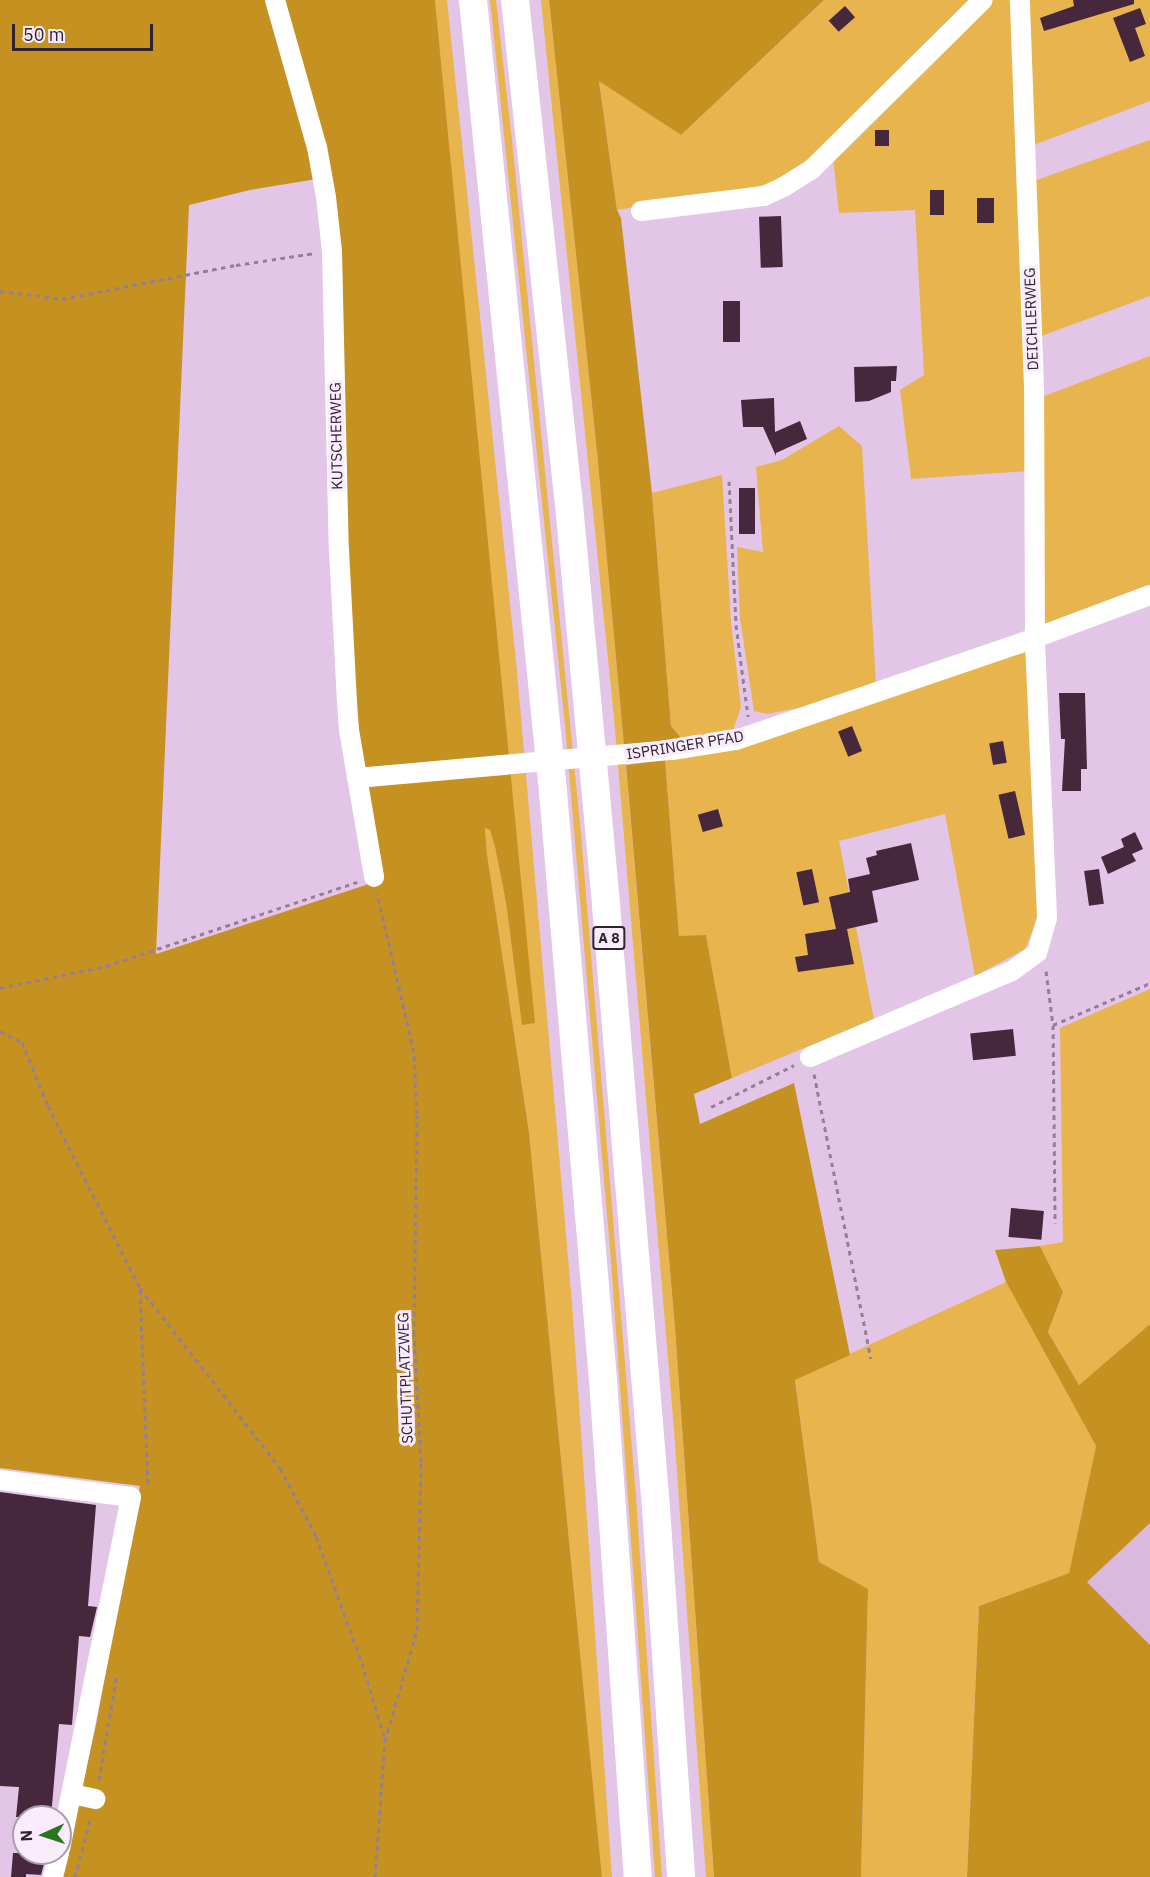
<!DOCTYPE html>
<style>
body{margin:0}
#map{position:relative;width:1150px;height:1877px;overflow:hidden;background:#e3c5e7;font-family:"IBM Plex Sans",sans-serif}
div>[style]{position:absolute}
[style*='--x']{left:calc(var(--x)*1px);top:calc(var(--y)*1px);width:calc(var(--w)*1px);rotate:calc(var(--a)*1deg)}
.built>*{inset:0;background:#dab8e0}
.green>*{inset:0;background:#e8b44d}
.forest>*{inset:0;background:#c59222}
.building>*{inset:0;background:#46273b;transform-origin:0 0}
.path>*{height:3px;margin-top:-1.5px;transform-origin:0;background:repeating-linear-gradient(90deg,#947f97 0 4.5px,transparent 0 9px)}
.minor>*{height:20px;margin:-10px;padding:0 10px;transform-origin:10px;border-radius:10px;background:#fff}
.highway>*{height:28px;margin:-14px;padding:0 14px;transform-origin:14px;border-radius:14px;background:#fff}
span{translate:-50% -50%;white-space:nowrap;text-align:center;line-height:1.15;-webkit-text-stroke:6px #fbecfd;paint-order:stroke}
.shield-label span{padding:2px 4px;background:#fbecfd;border:2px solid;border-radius:4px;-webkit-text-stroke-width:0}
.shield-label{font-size:14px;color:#2e232f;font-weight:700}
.street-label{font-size:15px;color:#2e232f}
.north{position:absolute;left:12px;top:1805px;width:60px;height:60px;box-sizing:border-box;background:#fbecfd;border:2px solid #a99cab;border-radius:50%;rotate:267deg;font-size:16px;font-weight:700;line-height:24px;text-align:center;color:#2e232f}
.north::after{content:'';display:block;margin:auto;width:21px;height:27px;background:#28771f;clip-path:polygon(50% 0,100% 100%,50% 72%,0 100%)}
.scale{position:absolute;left:12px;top:24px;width:141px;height:27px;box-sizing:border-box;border:3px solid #2e232f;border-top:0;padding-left:8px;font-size:18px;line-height:21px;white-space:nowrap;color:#2e232f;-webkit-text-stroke:4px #fbecfd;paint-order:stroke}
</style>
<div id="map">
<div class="built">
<div style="clip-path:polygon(1150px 1523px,1150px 1645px,1086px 1582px)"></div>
</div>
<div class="green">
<div style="clip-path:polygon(435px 0,447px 0,517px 671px,572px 1303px,612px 1877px,602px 1877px,529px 1132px,487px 854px,485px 828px,490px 830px,495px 847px,506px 903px,522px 1024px,534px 1023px)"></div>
<div style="clip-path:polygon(490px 0,496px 0,512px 140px,581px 834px,636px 1496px,662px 1877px,655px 1877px,611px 1261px,565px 725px)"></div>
<div style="clip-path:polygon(541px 0,549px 0,597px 452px,624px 745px,675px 1328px,714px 1877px,706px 1877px,674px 1430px,614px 718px)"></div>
<div style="clip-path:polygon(824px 0,1014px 0,1030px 471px,911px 479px,900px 390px,924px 375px,915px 210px,839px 213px,831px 140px,802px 169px,766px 185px,617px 210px,599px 80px,681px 135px)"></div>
<div style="clip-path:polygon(1025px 0,1150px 0,1150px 101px,1031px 146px)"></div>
<div style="clip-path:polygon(1150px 140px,1150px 296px,1036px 338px,1031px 182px)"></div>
<div style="clip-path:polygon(1150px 356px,1150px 586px,1043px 626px,1039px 398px)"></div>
<div style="clip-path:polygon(839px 426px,862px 446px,876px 684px,824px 703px,767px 714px,754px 711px,740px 618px,737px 547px,763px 552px,756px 467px,782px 460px)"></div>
<div style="clip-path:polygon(722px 475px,731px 622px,741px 707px,733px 730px,681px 738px,671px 726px,652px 493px)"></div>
<div style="clip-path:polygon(1030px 648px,1042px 907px,1025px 949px,975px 976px,945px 814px,839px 841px,874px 1019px,732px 1078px,706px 935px,679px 937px,665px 760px)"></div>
<div style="clip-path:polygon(1150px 989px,1150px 1324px,1079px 1385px,1048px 1332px,1063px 1292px,1040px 1246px,1063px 1242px,1060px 1028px)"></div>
<div style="clip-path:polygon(1006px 1282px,1096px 1446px,1069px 1573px,979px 1606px,967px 1877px,861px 1877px,868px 1590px,819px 1562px,795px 1379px)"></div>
</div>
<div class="forest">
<div style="clip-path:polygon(evenodd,0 0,435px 0,535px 1023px,522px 1025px,506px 903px,495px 847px,490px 830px,485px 828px,487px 854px,529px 1132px,602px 1877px,62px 1877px,96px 1725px,140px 1486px,0 1468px,0 0,329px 177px,358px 749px,381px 880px,156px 954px,189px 205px,250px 190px,329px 177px)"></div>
<div style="clip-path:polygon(549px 0,824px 0,681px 135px,599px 81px,617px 210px,621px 218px,652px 493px,671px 726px,681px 738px,672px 741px,624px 745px,597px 452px)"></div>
<div style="clip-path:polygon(665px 760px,679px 936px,706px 935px,732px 1078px,694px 1094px,700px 1124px,794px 1083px,850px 1355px,795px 1380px,819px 1562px,868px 1589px,861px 1877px,714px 1877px,675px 1328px,626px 765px)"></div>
<div style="clip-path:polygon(1040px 1246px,1063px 1292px,1048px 1332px,1079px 1385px,1150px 1324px,1150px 1523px,1087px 1582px,1150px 1645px,1150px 1877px,967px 1877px,979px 1606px,1069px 1573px,1096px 1446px,1006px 1282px,995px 1250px)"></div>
</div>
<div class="building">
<div style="clip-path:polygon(1073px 0,1134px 0,1134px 4px,1044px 31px,1040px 18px,1074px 6px)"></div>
<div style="left:845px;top:6px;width:15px;height:22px;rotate:48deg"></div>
<div style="clip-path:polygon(1140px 8px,1146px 24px,1135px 28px,1145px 56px,1130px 62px,1113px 18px)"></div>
<div style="left:875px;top:130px;width:14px;height:16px"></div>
<div style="left:944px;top:190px;width:25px;height:14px;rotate:90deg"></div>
<div style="left:977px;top:198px;width:17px;height:25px"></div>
<div style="left:781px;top:216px;width:51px;height:22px;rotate:88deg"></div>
<div style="left:723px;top:301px;width:17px;height:41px"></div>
<div style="clip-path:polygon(897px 366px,896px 381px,891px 381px,891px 392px,869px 401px,855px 402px,854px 367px)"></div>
<div style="clip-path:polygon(774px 398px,775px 432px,800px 421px,807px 439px,776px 453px,776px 456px,763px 427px,743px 427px,741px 400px)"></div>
<div style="left:739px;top:488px;width:16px;height:46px"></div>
<div style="clip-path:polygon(1059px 693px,1085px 693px,1087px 769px,1081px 769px,1081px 791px,1062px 791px,1065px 739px,1061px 739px)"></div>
<div style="left:852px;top:726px;width:27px;height:15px;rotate:68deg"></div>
<div style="left:1003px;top:741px;width:22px;height:14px;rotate:80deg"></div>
<div style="left:1015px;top:791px;width:45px;height:17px;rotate:77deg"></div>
<div style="left:718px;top:809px;width:18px;height:21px;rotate:74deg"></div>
<div style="clip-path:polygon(1135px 832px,1143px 849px,1132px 854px,1136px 861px,1108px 874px,1101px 857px,1124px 847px,1121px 839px)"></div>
<div style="clip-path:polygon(911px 843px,919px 880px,872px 891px,878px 922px,847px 929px,854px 964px,798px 972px,795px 957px,808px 955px,805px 934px,836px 929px,829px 897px,850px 892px,848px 879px,870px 874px,866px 858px,877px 855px,876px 851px)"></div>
<div style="left:812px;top:869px;width:34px;height:16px;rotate:78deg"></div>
<div style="left:1099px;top:869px;width:35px;height:15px;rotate:82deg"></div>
<div style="left:1013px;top:1029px;width:27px;height:43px;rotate:84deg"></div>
<div style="left:1011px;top:1208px;width:33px;height:29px;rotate:5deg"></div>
<div style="clip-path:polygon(0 1492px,96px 1505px,88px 1606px,97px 1607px,90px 1637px,79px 1636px,72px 1725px,59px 1724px,51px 1817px,16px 1817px,19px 1787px,0 1786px)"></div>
<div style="clip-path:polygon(13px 1853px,47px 1853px,41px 1875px,26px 1874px,26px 1877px,11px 1877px)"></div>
</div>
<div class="path">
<div style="--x:0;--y:291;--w:63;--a:7.4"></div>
<div style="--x:62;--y:299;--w:177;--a:-11.1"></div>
<div style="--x:236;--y:265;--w:80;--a:-8.6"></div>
<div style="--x:729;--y:481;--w:144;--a:87.2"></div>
<div style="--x:736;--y:625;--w:92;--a:82.5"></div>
<div style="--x:1046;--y:971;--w:54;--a:82.6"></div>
<div style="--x:1053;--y:1025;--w:198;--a:89.4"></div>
<div style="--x:0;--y:988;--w:108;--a:-11.7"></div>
<div style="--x:106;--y:966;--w:265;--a:-18.5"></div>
<div style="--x:1053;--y:1025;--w:106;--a:-23.4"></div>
<div style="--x:0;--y:1031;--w:25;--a:27"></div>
<div style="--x:22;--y:1042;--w:69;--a:67.9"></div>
<div style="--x:48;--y:1106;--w:204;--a:63.2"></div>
<div style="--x:140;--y:1288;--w:228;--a:52.1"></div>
<div style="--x:280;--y:1468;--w:77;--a:62.1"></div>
<div style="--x:316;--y:1536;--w:135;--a:70.1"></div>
<div style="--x:362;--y:1663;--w:79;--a:73.2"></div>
<div style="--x:814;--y:1074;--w:290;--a:78.7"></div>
<div style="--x:711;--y:1107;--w:93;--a:-26.8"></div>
<div style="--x:140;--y:1290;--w:197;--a:87.7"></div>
<div style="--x:99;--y:1780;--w:108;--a:-80.4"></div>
<div style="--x:75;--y:1877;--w:63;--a:-75.3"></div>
<div style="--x:375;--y:1877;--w:136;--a:-85.8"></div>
<div style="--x:385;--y:1741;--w:116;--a:-73.9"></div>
<div style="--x:417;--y:1630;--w:168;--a:-88.6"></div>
<div style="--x:421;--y:1462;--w:128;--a:-93.1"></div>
<div style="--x:414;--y:1334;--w:220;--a:-89.2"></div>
<div style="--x:417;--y:1114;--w:62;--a:-92.8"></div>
<div style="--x:414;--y:1052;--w:163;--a:-103.1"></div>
</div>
<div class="minor">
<div style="--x:275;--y:0;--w:153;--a:74.1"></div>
<div style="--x:317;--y:147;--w:51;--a:79.8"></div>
<div style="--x:326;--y:197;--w:54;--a:83.7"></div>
<div style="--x:332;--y:251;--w:299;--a:88.7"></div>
<div style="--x:339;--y:550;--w:152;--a:87"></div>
<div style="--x:347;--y:702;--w:28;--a:86"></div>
<div style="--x:349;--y:730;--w:149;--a:80.3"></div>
<div style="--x:641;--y:211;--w:124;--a:-7"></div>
<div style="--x:764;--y:196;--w:23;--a:-25"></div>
<div style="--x:785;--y:186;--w:32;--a:-32"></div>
<div style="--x:812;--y:169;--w:240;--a:-44.7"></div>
<div style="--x:357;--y:778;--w:316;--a:-5.1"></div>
<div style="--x:672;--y:750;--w:65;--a:-8.9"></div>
<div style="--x:736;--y:740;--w:316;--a:-18.8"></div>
<div style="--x:1035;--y:638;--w:123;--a:-20.5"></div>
<div style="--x:810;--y:1057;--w:220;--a:-23.1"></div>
<div style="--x:1012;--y:971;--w:31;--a:-36"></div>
<div style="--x:1037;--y:953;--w:37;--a:-74"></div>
<div style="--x:1047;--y:917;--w:279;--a:-92.5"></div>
<div style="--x:1035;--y:638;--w:251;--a:-90.2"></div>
<div style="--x:1034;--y:387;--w:387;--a:-92.1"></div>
<div style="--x:0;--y:1480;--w:132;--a:7.4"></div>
<div style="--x:131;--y:1497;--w:358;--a:101.4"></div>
<div style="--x:72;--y:1794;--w:24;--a:12"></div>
<div style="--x:53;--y:1877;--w:25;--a:-76"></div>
</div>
<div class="highway">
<div style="--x:473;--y:0;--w:796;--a:84.23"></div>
<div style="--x:553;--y:792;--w:590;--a:85.14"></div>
<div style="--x:603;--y:1380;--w:498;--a:86"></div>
<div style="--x:515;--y:0;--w:497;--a:83.9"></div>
<div style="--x:568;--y:494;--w:414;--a:84.7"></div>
<div style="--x:606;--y:906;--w:604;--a:85.25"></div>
<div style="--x:656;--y:1508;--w:370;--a:86.1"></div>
</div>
<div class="shield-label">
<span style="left:609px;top:938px">A 8</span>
</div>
<div class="street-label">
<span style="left:1031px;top:319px;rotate:-92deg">DEICHLERWEG</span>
<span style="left:336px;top:436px;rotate:-91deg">KUTSCHERWEG</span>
<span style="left:685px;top:745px;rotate:-9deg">ISPRINGER PFAD</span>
<span style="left:405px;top:1378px;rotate:-92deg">SCHUTTPLATZWEG</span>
</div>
<div class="north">N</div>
<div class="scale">50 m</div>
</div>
